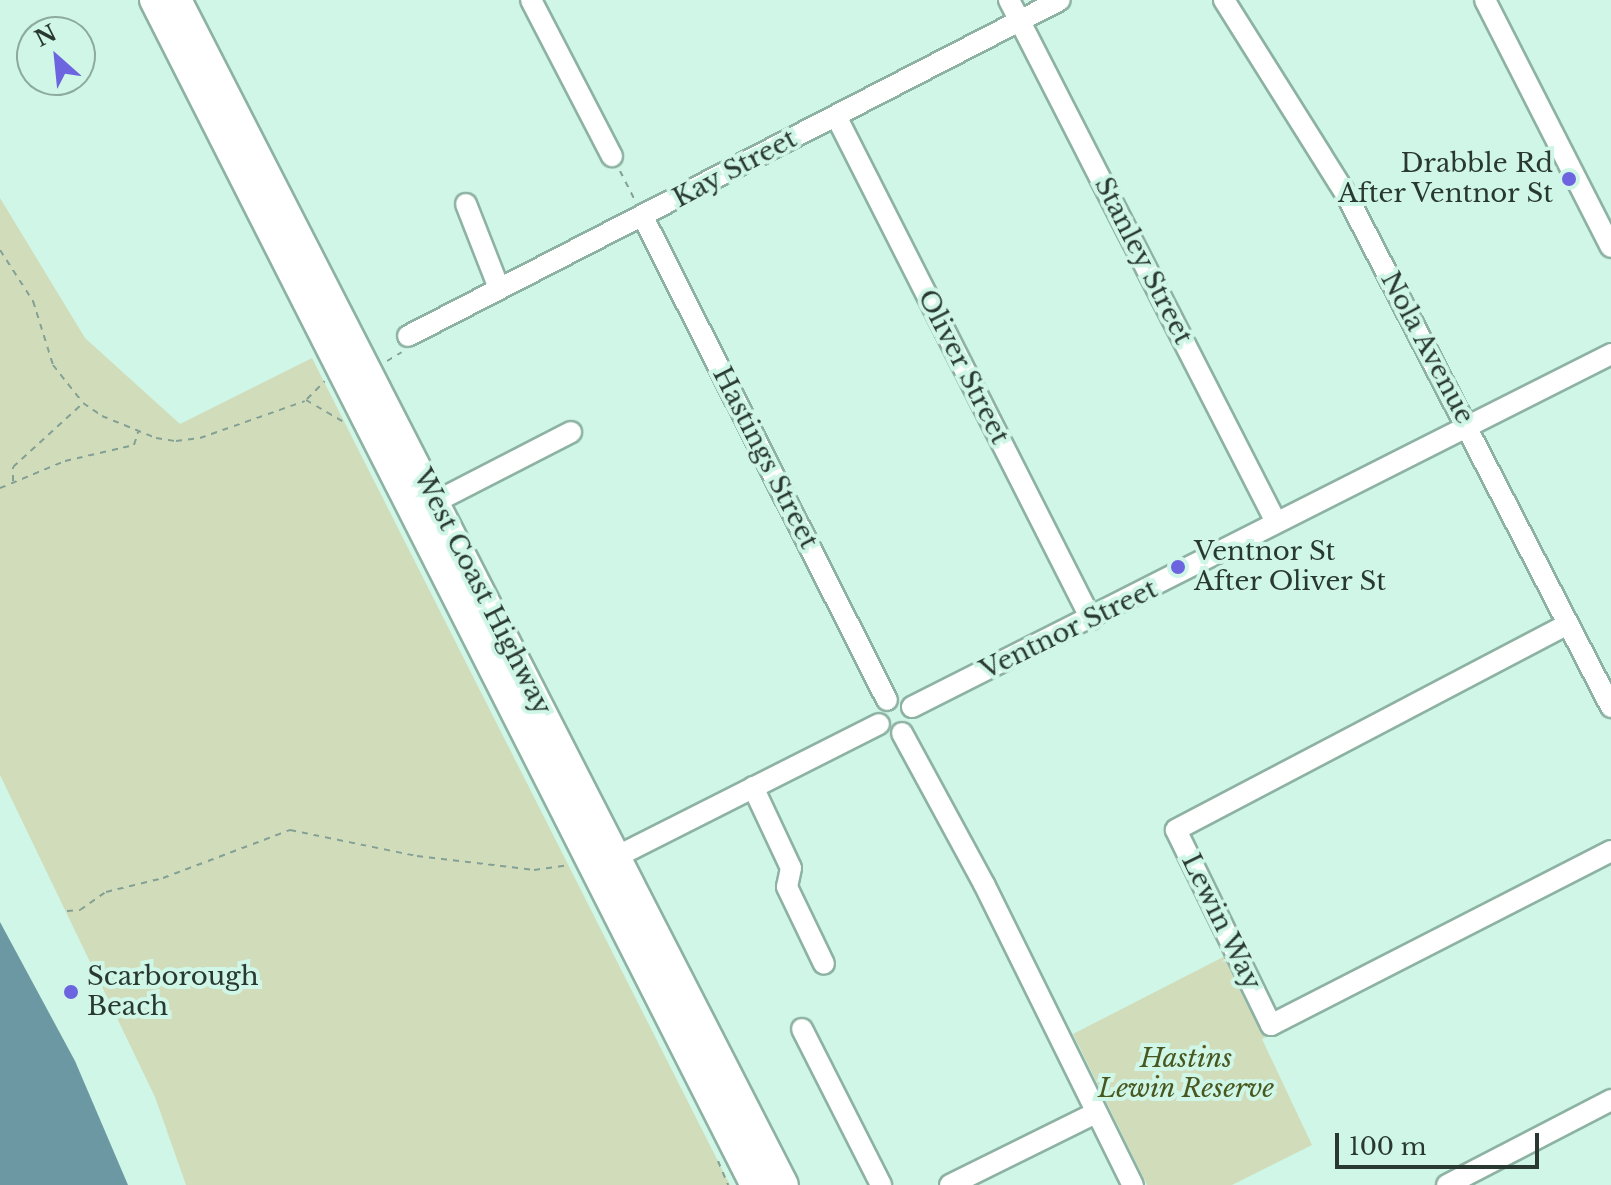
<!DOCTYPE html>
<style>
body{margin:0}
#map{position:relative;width:1611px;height:1185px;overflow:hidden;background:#cff6e6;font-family:"Libre Baskerville",serif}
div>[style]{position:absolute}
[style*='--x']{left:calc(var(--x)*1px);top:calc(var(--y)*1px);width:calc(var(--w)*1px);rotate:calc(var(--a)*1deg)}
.green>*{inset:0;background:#d1dcbb}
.water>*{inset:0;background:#6b98a3}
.path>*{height:2px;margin-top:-1px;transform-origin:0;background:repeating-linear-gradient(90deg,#83a094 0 6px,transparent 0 12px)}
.roads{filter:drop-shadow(2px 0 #8db2a3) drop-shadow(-2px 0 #8db2a3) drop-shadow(0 2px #8db2a3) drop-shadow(0 -2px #8db2a3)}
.minor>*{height:20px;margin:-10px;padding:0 10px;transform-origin:10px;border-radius:10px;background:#fff}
.highway>*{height:28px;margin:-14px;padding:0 14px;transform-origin:14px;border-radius:14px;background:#fff}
.dots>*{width:22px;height:22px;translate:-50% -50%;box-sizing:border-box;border:4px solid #cff6e6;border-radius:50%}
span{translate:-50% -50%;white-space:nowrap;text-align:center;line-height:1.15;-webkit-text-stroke:8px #cff6e6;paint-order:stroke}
.poi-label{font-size:26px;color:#293932}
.right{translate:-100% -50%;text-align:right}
.left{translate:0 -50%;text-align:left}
.street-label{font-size:26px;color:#293932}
.park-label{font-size:26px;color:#485720;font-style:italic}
.north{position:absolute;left:16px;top:16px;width:80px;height:80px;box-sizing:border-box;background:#cff6e6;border:2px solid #8daa9e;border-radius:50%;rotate:333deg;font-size:22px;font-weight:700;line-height:32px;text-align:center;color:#293932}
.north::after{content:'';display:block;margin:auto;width:28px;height:36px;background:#6c65df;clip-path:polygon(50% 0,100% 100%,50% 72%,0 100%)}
.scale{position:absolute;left:1335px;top:1133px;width:204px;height:36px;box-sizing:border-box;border:4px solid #293932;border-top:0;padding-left:10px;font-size:24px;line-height:28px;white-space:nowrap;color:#293932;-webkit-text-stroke:6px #cff6e6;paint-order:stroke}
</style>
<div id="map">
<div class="green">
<div style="clip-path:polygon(0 198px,85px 338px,180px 424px,312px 358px,730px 1185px,186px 1185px,155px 1097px,0 775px)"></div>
<div style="clip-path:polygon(1231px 953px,1272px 1034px,1262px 1039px,1312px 1145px,1232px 1185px,1147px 1185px,1073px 1034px)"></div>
</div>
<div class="water">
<div style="clip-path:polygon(0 922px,75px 1061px,128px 1185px,0 1185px)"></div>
</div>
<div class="path">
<div style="--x:620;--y:171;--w:34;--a:63"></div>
<div style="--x:0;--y:250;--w:61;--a:57.1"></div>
<div style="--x:33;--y:301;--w:67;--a:72.6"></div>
<div style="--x:53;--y:365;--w:48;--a:51.7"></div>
<div style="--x:83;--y:403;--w:23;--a:34"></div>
<div style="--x:102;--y:416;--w:58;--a:22.2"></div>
<div style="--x:156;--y:438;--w:20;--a:9"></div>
<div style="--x:176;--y:441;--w:24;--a:-7"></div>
<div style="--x:200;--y:438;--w:111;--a:-19.4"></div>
<div style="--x:387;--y:361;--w:17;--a:-31"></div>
<div style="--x:307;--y:399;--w:25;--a:-45"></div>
<div style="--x:306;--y:400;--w:42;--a:30.3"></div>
<div style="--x:13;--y:481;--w:14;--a:-90"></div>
<div style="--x:13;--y:467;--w:95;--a:-42.4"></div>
<div style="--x:0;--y:488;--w:70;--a:-22.6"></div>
<div style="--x:65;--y:461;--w:71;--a:-13.1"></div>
<div style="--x:134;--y:445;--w:14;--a:-73"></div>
<div style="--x:67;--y:911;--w:13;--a:-4"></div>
<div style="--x:80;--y:910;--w:32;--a:-35"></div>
<div style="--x:106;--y:892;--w:59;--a:-13.8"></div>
<div style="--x:163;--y:878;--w:136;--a:-20.7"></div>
<div style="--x:290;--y:830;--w:130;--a:11.6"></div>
<div style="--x:417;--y:856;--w:118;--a:6.8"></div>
<div style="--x:534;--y:870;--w:34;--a:-8"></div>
<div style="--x:718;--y:1161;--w:26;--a:67"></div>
</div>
<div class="roads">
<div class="minor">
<div style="--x:531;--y:0;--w:176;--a:62.6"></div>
<div style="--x:1009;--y:0;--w:586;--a:62.91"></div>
<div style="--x:1224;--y:0;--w:234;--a:57.9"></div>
<div style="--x:1348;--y:198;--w:573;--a:62.67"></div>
<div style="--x:1485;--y:0;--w:277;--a:63"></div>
<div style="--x:836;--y:116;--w:564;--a:63.12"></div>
<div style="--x:466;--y:204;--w:90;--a:68.6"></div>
<div style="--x:643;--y:217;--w:541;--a:63.2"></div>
<div style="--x:408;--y:336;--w:733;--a:-27.26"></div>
<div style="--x:435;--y:502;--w:153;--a:-27.2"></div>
<div style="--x:1568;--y:624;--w:443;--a:152.3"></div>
<div style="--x:1176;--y:830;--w:217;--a:64"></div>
<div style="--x:1271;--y:1025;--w:382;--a:-27.1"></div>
<div style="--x:912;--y:707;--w:783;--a:-26.79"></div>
<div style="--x:902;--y:733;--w:172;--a:61.5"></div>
<div style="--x:984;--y:884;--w:336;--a:63.7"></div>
<div style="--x:753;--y:787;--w:89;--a:64.9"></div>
<div style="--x:791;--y:868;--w:19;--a:102"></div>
<div style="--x:787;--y:887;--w:85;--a:64.3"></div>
<div style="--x:604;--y:863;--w:308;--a:-26.8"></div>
<div style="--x:802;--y:1029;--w:175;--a:63.1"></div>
<div style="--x:950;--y:1185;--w:163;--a:-26.3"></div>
<div style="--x:1447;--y:1185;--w:185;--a:-27.4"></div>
</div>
<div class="highway">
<div style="--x:154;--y:0;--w:1329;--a:63.11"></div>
<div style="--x:177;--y:0;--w:1331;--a:62.88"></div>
</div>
</div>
<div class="dots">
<div style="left:1569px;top:179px;background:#6c65df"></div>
<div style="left:1178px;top:567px;background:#6c65df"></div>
<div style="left:71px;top:992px;background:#6c65df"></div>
</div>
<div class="poi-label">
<span class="right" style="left:1553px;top:179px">Drabble Rd<br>After Ventnor St</span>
<span class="left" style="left:1194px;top:567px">Ventnor St<br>After Oliver St</span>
<span class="left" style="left:87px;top:992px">Scarborough<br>Beach</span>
</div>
<div class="street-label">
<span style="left:735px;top:169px;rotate:-28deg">Kay Street</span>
<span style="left:1143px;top:261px;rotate:63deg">Stanley Street</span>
<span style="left:1427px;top:348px;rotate:62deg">Nola Avenue</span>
<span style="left:963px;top:367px;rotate:63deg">Oliver Street</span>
<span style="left:765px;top:458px;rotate:63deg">Hastings Street</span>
<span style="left:482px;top:592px;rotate:63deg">West Coast Highway</span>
<span style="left:1069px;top:630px;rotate:-26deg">Ventnor Street</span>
<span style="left:1221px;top:922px;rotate:64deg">Lewin Way</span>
</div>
<div class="park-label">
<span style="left:1186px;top:1074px">Hastins<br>Lewin Reserve</span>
</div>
<div class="north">N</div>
<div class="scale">100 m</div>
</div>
